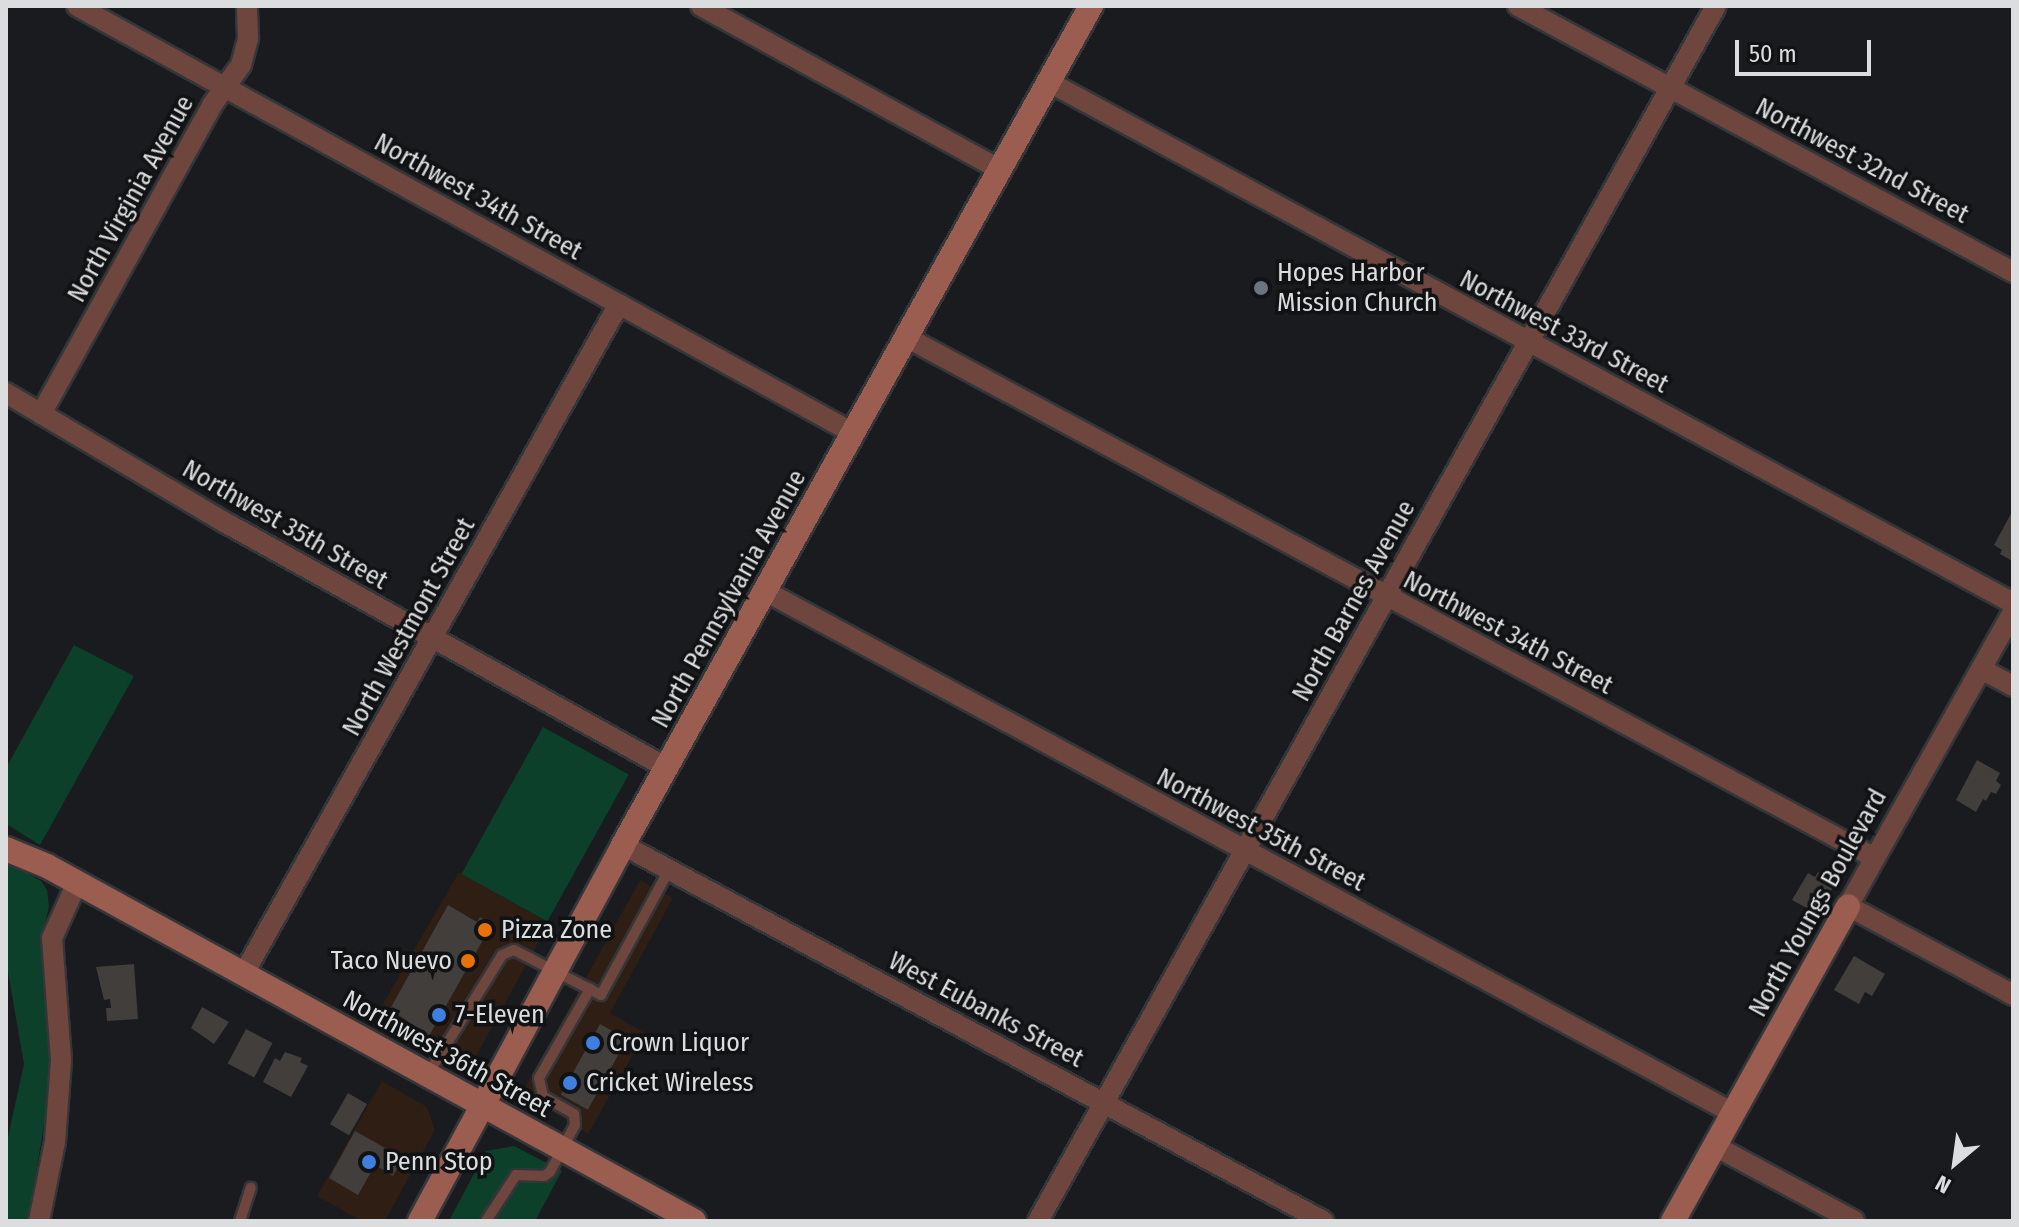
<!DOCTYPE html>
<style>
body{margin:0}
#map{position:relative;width:2019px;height:1227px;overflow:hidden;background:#1a1b1e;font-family:"Fira Sans Condensed",sans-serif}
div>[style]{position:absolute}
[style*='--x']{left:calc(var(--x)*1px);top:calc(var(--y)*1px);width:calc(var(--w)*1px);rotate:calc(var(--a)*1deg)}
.commercial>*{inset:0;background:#2e1e14}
.green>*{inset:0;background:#0c402b;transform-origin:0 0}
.building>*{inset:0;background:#413e3c;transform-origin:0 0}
.roads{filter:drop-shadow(2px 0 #353639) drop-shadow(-2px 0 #353639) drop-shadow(0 2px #353639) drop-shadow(0 -2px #353639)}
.lane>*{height:10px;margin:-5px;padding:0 5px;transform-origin:5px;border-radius:5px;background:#6e463e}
.street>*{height:20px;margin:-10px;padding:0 10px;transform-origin:10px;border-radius:10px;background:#6e463e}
.secondary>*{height:24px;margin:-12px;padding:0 12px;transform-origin:12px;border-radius:12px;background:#9c5d51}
.dots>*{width:22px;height:22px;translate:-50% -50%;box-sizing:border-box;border:4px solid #111214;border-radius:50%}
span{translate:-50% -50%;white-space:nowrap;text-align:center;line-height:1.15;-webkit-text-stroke:7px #111214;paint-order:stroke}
.street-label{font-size:26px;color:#dcdddf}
.poi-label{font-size:26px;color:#dcdddf}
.left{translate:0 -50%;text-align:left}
.right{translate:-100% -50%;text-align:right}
.frame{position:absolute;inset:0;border:8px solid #dcdddf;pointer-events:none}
.north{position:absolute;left:1915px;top:1123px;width:80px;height:80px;-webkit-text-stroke:6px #111214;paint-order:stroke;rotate:209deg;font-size:22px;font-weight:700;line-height:32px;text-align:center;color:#dcdddf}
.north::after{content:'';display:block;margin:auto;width:28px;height:36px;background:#dcdddf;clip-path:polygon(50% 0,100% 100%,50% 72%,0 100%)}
.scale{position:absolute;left:1735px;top:40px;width:136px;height:36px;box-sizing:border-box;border:4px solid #dcdddf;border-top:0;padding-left:10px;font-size:24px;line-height:28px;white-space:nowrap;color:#dcdddf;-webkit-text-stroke:6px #111214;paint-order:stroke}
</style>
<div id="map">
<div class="commercial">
<div style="clip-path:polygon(459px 872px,549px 923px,473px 1062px,456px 1063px,373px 1021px)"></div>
<div style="clip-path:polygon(640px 880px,673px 898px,610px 1013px,645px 1033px,588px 1134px,522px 1093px)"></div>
<div style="clip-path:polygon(382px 1081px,427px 1107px,435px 1130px,385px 1221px,362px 1221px,317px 1196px)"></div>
</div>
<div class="green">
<div style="clip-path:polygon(74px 645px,134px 676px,40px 845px,6px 824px,6px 768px)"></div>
<div style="left:543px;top:727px;width:98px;height:168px;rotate:29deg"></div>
<div style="clip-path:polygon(6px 861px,41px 881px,47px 890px,49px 907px,44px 927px,44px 963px,52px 1077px,28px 1221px,6px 1221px,6px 1146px,24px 1064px,6px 960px)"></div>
<div style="clip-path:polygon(514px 1146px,562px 1171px,535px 1221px,449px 1221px,486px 1151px)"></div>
</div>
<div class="building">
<div style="clip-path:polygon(2013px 510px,2013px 560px,2012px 561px,2000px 554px,2002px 550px,1994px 545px)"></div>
<div style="clip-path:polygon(1977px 760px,2000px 773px,1996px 781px,2001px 785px,1996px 794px,1991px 792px,1986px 801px,1983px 799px,1976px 812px,1956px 800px)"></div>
<div style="clip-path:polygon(1818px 872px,1836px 882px,1818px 914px,1792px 900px,1808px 873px,1815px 877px)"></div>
<div style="clip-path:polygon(448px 905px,477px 922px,480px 917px,492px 924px,429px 1036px,390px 1009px)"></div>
<div style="clip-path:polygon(1854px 956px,1885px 974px,1872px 996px,1865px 992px,1859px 1004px,1834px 990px)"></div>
<div style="clip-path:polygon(134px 964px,138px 1019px,107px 1021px,106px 1008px,111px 1008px,110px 999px,104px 1000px,96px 967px)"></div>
<div style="clip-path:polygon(202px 1007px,229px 1022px,214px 1044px,191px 1028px)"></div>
<div style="left:600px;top:1024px;width:31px;height:81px;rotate:29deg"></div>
<div style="left:246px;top:1029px;width:30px;height:39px;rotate:28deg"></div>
<div style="clip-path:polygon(285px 1052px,302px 1058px,300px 1062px,308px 1066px,291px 1097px,263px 1082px,275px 1058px,280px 1061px)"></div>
<div style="left:348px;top:1093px;width:22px;height:36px;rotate:30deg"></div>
<div style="clip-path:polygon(355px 1131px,403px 1158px,393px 1176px,375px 1165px,358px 1195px,329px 1178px)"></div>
</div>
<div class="roads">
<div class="lane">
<div style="--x:428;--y:1074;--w:140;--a:-58.1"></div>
<div style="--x:502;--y:955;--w:13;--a:-23"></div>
<div style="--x:514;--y:950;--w:98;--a:27.3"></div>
<div style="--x:601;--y:995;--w:142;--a:-61.5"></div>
<div style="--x:240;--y:1221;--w:35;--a:-72"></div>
<div style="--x:486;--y:1221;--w:55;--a:-56.9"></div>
<div style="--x:516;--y:1175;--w:28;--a:2"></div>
<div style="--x:544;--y:1176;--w:7;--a:-34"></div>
<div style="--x:550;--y:1172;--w:53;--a:-62"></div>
<div style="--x:575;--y:1125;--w:11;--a:-95"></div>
<div style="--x:574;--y:1114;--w:36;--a:-150"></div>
<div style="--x:543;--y:1096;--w:18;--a:-103"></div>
<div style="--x:539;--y:1078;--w:103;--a:-60.2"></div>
</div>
<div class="street">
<div style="--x:77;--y:6;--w:886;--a:28.82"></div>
<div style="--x:701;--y:6;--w:341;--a:28.7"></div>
<div style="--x:1518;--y:6;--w:562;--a:28.25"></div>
<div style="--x:1049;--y:82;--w:1096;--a:28.39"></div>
<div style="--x:906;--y:337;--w:1100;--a:28.27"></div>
<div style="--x:6;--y:393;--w:256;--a:30.6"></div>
<div style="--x:226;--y:523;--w:504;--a:29.05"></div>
<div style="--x:41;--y:414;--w:353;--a:-61"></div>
<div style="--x:212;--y:105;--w:49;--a:-54.1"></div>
<div style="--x:241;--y:65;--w:28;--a:-75"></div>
<div style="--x:248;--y:38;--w:32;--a:-92"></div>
<div style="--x:765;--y:591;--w:1100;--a:28.34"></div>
<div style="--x:2013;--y:612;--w:337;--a:119.3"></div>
<div style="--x:1848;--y:906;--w:187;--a:28.3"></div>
<div style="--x:1981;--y:669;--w:36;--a:28"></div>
<div style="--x:623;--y:845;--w:795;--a:28.24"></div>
<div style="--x:243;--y:975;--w:769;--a:-60.74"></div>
<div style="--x:1715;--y:1146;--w:158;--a:28.3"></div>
<div style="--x:39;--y:1221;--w:81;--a:-78.6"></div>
<div style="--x:55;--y:1142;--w:82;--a:-85.8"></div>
<div style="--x:61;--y:1060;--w:122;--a:-94.2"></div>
<div style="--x:52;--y:938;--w:60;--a:-65.6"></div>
<div style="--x:1038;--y:1221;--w:1391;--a:-60.84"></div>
</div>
<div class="secondary">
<div style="--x:6;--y:849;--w:44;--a:22.5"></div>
<div style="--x:47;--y:866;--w:738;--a:28.75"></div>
<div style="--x:420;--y:1221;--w:427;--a:-61.6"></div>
<div style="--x:623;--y:845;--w:961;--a:-60.85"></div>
<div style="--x:1673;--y:1221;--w:360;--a:-60.9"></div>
</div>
</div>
<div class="dots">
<div style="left:1261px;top:288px;background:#6b7280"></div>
<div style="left:485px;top:930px;background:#e8710a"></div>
<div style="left:468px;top:961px;background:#e8710a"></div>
<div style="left:439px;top:1015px;background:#3f7fe0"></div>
<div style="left:593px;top:1043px;background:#3f7fe0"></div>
<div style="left:570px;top:1083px;background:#3f7fe0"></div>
<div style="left:369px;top:1162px;background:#3f7fe0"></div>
</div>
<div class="street-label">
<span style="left:1862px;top:161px;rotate:28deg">Northwest 32nd Street</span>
<span style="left:478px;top:197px;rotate:29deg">Northwest 34th Street</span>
<span style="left:131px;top:199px;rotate:-61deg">North Virginia Avenue</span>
<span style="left:1564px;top:332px;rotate:28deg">Northwest 33rd Street</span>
<span style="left:285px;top:525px;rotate:30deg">Northwest 35th Street</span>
<span style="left:729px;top:599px;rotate:-61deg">North Pennsylvania Avenue</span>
<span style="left:1354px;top:601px;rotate:-61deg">North Barnes Avenue</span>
<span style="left:409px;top:627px;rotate:-61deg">North Westmont Street</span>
<span style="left:1508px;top:633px;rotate:28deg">Northwest 34th Street</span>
<span style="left:1261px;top:830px;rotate:28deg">Northwest 35th Street</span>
<span style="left:1818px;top:903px;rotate:-61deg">North Youngs Boulevard</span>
<span style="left:986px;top:1010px;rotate:28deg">West Eubanks Street</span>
<span style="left:447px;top:1054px;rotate:29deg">Northwest 36th Street</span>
</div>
<div class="poi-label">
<span class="left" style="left:1277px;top:288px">Hopes Harbor<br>Mission Church</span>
<span class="left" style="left:501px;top:930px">Pizza Zone</span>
<span class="right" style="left:452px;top:961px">Taco Nuevo</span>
<span class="left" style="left:455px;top:1015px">7-Eleven</span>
<span class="left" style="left:609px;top:1043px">Crown Liquor</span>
<span class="left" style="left:586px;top:1083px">Cricket Wireless</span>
<span class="left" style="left:385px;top:1162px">Penn Stop</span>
</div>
<div class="frame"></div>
<div class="north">N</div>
<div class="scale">50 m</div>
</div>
